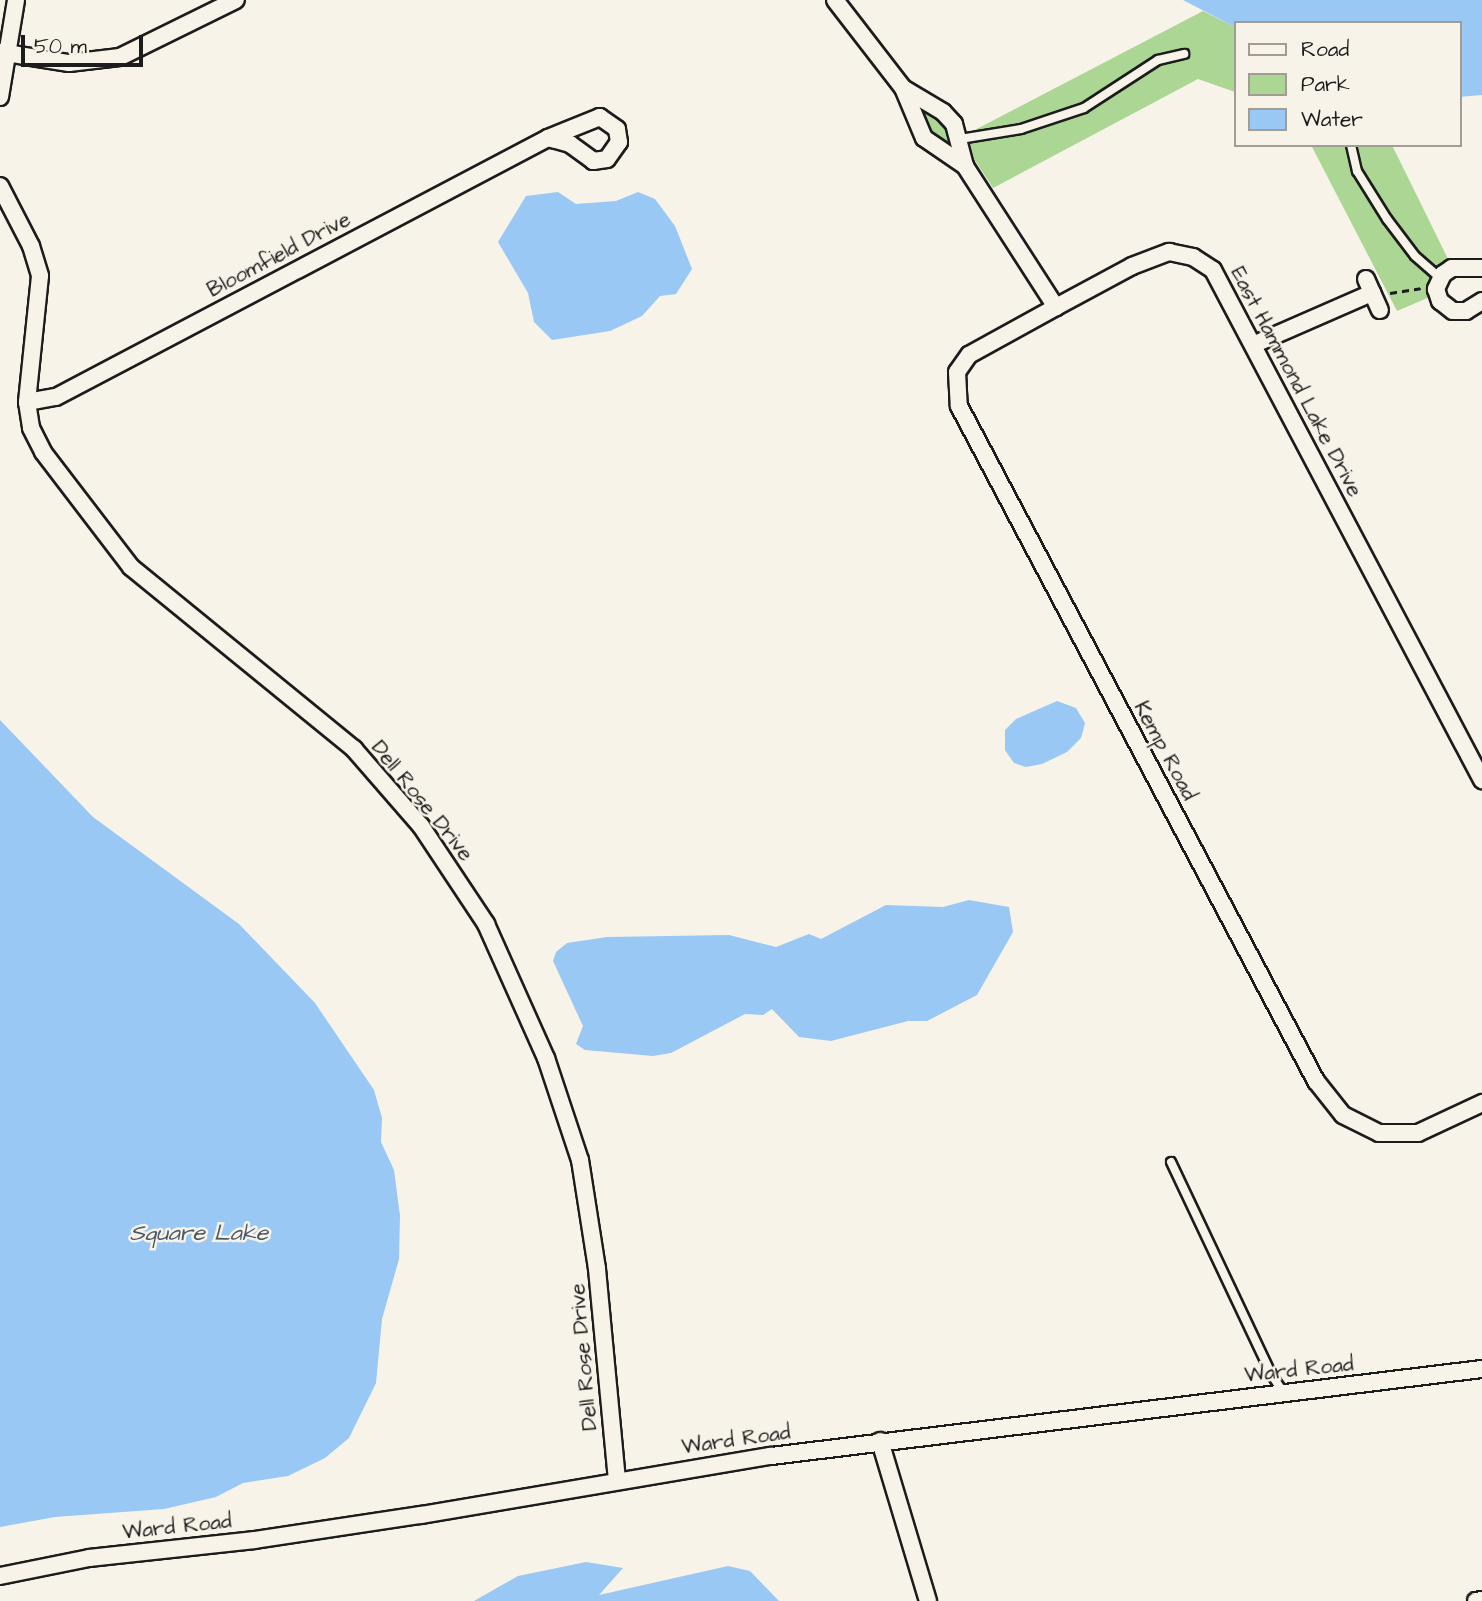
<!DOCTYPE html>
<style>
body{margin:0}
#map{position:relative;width:1482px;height:1601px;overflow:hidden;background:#f7f3e8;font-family:"Architects Daughter",sans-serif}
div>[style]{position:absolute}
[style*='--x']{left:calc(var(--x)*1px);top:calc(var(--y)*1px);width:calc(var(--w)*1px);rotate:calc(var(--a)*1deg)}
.green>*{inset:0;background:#abd694}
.water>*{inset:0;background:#99c8f4}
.path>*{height:2.5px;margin-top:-1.25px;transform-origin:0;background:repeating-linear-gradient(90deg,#1c1c1c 0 7px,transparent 0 12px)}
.roads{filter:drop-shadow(2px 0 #1c1c1c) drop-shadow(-2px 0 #1c1c1c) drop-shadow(0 2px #1c1c1c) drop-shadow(0 -2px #1c1c1c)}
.lane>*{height:8px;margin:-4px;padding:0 4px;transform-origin:4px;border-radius:4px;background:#f7f3e8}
.street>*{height:16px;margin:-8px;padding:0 8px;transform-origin:8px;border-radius:8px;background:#f7f3e8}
span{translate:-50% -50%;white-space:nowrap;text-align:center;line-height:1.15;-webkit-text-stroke:5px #f7f3e8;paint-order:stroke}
.street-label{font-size:21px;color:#1c1c1c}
.water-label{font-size:23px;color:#485868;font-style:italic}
.legend{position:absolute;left:1234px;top:21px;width:228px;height:126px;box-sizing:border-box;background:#f7f3e8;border:2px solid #9f9d96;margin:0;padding:9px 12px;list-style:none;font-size:21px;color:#1c1c1c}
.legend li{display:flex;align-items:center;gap:14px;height:35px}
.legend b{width:35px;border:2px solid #9f9d96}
.scale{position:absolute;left:21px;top:35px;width:122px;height:32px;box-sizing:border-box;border:4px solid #1c1c1c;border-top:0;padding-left:9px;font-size:21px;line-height:24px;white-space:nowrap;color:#1c1c1c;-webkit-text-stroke:5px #f7f3e8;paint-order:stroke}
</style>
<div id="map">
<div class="green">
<div style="clip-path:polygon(1203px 11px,1235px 27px,1235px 92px,1198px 79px,993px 188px,974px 159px,967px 134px)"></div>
<div style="clip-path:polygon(926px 113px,946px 124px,952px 137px,948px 142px,932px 133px,923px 121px)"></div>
<div style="clip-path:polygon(1311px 145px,1392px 145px,1450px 263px,1437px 268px,1432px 277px,1432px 296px,1397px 311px)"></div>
</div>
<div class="water">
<div style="clip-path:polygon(1183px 0,1482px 0,1482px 95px,1459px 97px,1459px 23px,1235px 23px,1235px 27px)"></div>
<div style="clip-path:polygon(558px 192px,576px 204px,616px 201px,638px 192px,655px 199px,675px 226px,692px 269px,676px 294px,660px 296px,642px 316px,610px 331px,552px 340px,534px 322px,528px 293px,498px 242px,526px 196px)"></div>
<div style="clip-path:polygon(1057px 701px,1076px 708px,1085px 723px,1081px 738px,1067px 752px,1042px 764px,1026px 767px,1014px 763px,1005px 750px,1005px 730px,1016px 719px)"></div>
<div style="clip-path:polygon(0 720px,93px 817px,239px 924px,315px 1003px,374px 1090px,382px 1118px,381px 1142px,394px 1170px,400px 1216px,399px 1259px,382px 1319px,376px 1383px,349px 1438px,325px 1458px,288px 1476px,243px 1483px,216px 1497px,164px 1509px,55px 1517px,0 1527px)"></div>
<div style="clip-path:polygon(969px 900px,1009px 907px,1013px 932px,977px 995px,927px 1021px,908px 1021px,831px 1041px,799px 1037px,772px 1009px,763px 1015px,745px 1014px,671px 1053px,653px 1056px,585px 1050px,576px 1044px,583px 1026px,553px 961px,556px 952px,567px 943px,607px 937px,729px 935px,776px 947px,809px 934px,821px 939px,886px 905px,943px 907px)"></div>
<div style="clip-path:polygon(586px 1562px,623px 1568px,599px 1595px,728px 1566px,750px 1571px,779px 1601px,474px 1601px,518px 1576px)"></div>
</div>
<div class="path">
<div style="--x:1390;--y:293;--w:31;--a:-9"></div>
</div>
<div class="roads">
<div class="lane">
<div style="--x:960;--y:139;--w:62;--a:-9.3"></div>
<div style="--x:1021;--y:129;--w:66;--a:-18.4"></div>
<div style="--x:1084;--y:108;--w:88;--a:-33"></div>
<div style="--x:1158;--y:60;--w:27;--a:-13"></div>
<div style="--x:1351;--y:145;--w:27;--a:77"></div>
<div style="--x:1357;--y:171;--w:57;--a:58"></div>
<div style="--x:1387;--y:219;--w:46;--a:52.9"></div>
<div style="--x:1415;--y:256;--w:33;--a:41"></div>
<div style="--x:1171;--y:1162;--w:234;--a:64.7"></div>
<div style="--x:1271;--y:1374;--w:23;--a:56"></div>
</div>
<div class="street">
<div style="--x:835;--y:0;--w:111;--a:52.3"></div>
<div style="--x:903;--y:88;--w:54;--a:67.2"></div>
<div style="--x:924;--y:138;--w:50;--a:34.3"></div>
<div style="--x:0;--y:52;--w:70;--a:9.1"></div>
<div style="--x:69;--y:63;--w:51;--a:-6.7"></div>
<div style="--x:120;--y:57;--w:129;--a:-26.2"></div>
<div style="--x:903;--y:88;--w:47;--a:31"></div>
<div style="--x:943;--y:112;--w:16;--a:47"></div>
<div style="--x:954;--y:124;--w:43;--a:75.3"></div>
<div style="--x:965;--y:166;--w:168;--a:57.2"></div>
<div style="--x:1056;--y:307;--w:86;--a:-28.3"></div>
<div style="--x:1132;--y:266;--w:40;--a:-21"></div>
<div style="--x:1169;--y:252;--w:25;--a:12"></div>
<div style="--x:1193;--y:257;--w:24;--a:33"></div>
<div style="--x:1213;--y:270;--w:577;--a:62.19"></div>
<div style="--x:0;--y:97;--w:98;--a:-80.6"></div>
<div style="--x:0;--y:186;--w:68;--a:62.7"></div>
<div style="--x:31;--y:246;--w:31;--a:73"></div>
<div style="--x:40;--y:276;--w:127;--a:95.9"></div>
<div style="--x:27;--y:402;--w:26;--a:81"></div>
<div style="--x:31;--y:428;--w:27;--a:63"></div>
<div style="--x:43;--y:452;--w:145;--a:52.6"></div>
<div style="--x:131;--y:567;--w:288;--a:39.2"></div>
<div style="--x:354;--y:749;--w:102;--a:49"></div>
<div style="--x:421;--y:826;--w:118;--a:56.4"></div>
<div style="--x:486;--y:924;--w:147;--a:65.9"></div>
<div style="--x:546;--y:1058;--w:108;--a:71.6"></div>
<div style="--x:580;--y:1160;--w:110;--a:81.1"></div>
<div style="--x:597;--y:1269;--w:211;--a:84.6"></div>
<div style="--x:1482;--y:268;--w:30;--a:180"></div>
<div style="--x:1452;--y:268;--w:11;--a:146"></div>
<div style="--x:1443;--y:274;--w:17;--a:115"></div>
<div style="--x:1436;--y:289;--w:13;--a:72"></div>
<div style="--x:1440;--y:301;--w:16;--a:38"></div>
<div style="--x:1453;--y:311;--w:13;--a:0"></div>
<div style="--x:1466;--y:311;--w:19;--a:-32"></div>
<div style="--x:1366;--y:279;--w:34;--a:66"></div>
<div style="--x:1056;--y:307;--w:99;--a:151.1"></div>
<div style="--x:969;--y:355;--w:21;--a:125"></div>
<div style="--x:957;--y:372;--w:34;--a:87"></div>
<div style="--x:959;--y:406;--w:764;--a:62.13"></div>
<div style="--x:1316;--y:1081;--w:43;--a:51.5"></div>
<div style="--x:1343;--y:1115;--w:40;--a:26.6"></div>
<div style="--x:1379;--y:1133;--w:39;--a:0"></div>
<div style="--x:1418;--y:1133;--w:71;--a:-25.1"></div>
<div style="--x:1255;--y:344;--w:128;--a:-23.6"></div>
<div style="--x:27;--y:402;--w:29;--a:-10"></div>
<div style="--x:56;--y:397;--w:556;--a:-27.76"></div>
<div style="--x:548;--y:138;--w:23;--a:15"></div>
<div style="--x:570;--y:144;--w:29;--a:36"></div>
<div style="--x:593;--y:161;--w:14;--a:-8"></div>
<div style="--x:607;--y:159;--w:21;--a:-55"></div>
<div style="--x:619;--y:142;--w:13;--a:-99"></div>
<div style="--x:617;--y:129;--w:21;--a:-145"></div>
<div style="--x:600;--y:117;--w:56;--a:158"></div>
<div style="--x:880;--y:1441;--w:167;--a:73.3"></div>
<div style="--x:0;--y:1576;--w:91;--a:-11.4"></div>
<div style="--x:89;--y:1558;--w:167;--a:-6.2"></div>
<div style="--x:255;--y:1540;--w:168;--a:-8.6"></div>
<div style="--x:421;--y:1515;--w:355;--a:-9.6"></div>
<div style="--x:771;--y:1456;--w:716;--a:-6.98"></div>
<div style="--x:1476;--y:1601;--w:6;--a:-9"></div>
</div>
</div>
<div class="street-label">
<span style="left:279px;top:255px;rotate:-28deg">Bloomfield Drive</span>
<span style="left:1296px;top:382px;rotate:62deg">East Hammond Lake Drive</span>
<span style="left:1165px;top:751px;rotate:62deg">Kemp Road</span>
<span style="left:422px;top:801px;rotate:51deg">Dell Rose Drive</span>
<span style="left:584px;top:1357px;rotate:-95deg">Dell Rose Drive</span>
<span style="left:1299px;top:1370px;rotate:-6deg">Ward Road</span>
<span style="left:736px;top:1440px;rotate:-8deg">Ward Road</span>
<span style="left:177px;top:1527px;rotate:-6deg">Ward Road</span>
</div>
<div class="water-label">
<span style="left:199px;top:1233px">Square Lake</span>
</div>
<ul class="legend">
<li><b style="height:9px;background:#f7f3e8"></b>Road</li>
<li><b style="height:19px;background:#abd694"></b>Park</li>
<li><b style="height:19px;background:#99c8f4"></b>Water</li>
</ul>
<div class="scale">50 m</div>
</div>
